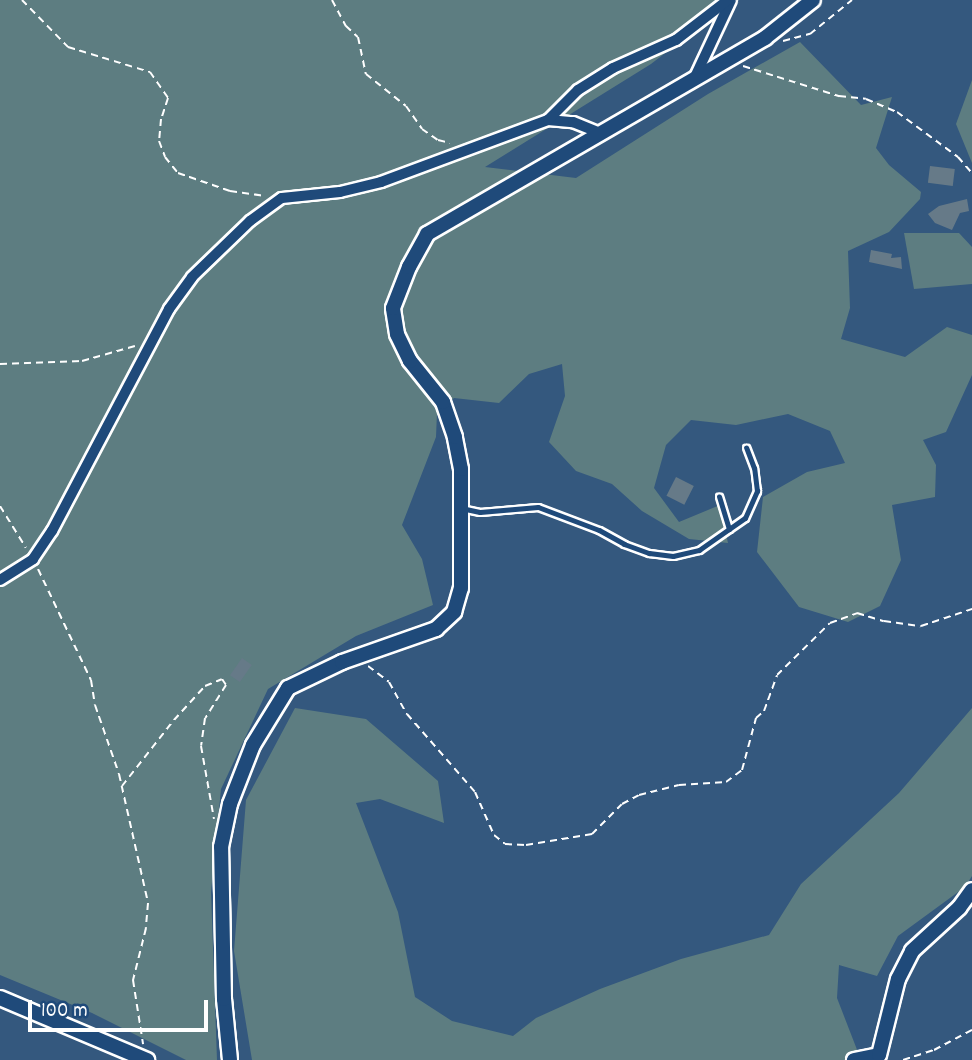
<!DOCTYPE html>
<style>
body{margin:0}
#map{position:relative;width:972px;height:1060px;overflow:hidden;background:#34587e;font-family:Dekko,sans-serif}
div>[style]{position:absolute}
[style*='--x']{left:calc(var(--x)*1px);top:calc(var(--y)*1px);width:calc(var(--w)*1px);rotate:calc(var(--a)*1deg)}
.green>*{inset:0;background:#5d7d81}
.building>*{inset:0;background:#667a88;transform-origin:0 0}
.path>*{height:2px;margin-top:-1px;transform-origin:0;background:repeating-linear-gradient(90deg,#fff 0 7px,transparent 0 12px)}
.roads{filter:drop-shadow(2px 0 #fff) drop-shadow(-2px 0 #fff) drop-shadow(0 2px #fff) drop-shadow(0 -2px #fff)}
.lane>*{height:5px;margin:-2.5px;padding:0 2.5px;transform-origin:2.5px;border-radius:2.5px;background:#1f4a7a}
.street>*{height:10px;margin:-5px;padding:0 5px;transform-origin:5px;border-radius:5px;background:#1f4a7a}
.secondary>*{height:14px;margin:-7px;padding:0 7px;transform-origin:7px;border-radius:7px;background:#1f4a7a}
span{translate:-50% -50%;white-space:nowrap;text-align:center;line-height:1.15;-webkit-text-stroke:7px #1f4a7a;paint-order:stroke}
.scale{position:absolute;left:28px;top:1000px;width:180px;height:32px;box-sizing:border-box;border:4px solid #fff;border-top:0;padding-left:9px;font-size:21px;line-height:24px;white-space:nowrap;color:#fff;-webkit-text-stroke:5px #1f4a7a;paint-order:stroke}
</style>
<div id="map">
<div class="green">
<div style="clip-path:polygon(0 0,734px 0,651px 64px,485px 167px,576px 178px,708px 94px,800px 42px,861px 105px,892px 97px,876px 148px,889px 165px,921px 192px,920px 199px,889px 232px,848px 251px,850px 308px,841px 339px,905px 357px,947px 327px,972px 335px,972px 375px,946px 432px,923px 440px,936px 465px,935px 497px,892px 505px,901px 560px,880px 606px,848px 622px,799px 607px,757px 552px,763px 497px,807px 472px,845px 463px,830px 431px,788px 414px,736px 425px,691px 420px,666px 445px,654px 488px,679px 522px,720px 505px,728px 543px,689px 539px,642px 511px,612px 484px,576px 471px,549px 442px,565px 396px,562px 364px,529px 374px,499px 403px,454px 398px,437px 413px,436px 437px,402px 525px,422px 559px,433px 605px,356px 636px,268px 689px,221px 789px,211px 892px,217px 1060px,186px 1060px,92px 1013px,0 975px)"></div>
<div style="clip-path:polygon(972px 80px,972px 163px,956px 124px)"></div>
<div style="clip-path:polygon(904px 233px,959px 233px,972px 247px,972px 284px,914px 289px)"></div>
<div style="clip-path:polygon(295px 708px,366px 719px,438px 781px,444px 823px,380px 799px,356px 803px,398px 912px,415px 997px,452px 1021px,513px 1036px,536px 1018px,600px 989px,681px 959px,769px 935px,801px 884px,899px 793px,972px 708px,972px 876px,965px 887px,898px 936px,877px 976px,839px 965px,837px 998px,861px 1060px,252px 1060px,234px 951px,246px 800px)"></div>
</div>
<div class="building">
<div style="left:930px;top:166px;width:25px;height:17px;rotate:7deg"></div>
<div style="clip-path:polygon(967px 199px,969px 211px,960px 213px,952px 230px,935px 223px,928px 214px,939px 206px)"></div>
<div style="clip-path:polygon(871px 250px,892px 254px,891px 258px,901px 257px,902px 269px,869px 262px)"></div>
<div style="left:676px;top:477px;width:20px;height:21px;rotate:27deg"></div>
<div style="left:242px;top:658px;width:12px;height:21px;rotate:35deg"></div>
</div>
<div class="path">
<div style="--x:22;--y:0;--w:66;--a:45.6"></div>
<div style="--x:68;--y:47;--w:86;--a:17"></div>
<div style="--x:150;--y:72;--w:32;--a:55"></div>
<div style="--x:168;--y:98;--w:22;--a:108"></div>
<div style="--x:161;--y:119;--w:22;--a:95"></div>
<div style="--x:159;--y:141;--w:17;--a:69"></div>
<div style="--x:165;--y:157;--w:21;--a:51"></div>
<div style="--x:178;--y:173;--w:55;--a:19.1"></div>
<div style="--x:230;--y:191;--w:34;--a:8"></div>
<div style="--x:332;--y:0;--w:30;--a:62"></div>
<div style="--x:346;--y:26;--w:16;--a:43"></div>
<div style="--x:358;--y:37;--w:38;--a:78"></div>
<div style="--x:366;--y:74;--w:51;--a:38.7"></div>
<div style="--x:406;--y:106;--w:28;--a:55"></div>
<div style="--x:422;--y:129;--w:19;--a:35"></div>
<div style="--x:438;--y:140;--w:12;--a:14"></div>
<div style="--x:783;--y:41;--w:28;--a:-15"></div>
<div style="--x:810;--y:34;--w:54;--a:-39"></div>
<div style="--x:743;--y:66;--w:101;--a:17.4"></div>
<div style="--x:839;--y:96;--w:27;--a:6"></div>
<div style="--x:866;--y:99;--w:34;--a:23"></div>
<div style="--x:897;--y:112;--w:76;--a:36.4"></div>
<div style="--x:958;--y:157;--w:21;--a:49"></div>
<div style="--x:0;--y:364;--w:82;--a:-2.1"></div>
<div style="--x:82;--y:361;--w:55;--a:-15.8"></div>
<div style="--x:0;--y:506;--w:49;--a:58.2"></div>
<div style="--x:38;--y:569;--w:123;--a:64.5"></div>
<div style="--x:91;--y:680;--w:25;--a:81"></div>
<div style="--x:95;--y:705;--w:73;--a:70.8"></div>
<div style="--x:119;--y:774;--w:132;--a:77.3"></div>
<div style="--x:148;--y:903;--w:25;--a:95"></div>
<div style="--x:146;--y:928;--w:54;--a:104"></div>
<div style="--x:133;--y:980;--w:65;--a:81.1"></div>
<div style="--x:368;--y:666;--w:26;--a:37"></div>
<div style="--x:389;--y:682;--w:37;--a:61"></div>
<div style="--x:407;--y:714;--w:103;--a:48.9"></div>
<div style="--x:475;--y:792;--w:47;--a:66.2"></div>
<div style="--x:494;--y:835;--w:14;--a:39"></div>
<div style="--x:505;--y:844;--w:21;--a:3"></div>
<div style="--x:526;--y:845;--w:67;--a:-9.5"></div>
<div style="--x:592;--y:834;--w:42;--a:-45"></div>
<div style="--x:622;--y:804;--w:19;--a:-28"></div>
<div style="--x:639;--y:795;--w:41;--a:-14"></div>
<div style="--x:679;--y:785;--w:47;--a:-3.7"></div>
<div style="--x:726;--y:782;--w:20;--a:-37"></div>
<div style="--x:742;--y:770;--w:54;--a:-74.9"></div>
<div style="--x:756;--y:718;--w:11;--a:-41"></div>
<div style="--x:764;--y:711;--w:38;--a:-70"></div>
<div style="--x:777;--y:675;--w:74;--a:-44.5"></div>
<div style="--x:830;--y:623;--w:29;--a:-20"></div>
<div style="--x:857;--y:613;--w:28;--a:17"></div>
<div style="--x:884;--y:621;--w:37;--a:8"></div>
<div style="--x:921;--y:626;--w:54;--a:-18.4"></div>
<div style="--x:122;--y:786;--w:84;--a:-51.8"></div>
<div style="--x:174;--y:720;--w:46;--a:-47.6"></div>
<div style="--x:205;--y:686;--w:18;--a:-22"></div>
<div style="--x:222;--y:679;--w:7;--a:56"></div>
<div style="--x:226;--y:685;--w:39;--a:122"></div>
<div style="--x:205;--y:718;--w:28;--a:98"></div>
<div style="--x:201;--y:746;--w:74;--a:79.9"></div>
<div style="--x:903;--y:1060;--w:33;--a:-18"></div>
<div style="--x:934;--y:1050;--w:43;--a:-27.8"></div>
</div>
<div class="roads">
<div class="lane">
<div style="--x:461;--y:508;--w:19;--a:12"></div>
<div style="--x:480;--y:512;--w:58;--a:-4.9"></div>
<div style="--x:538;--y:507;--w:65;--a:20.7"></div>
<div style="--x:599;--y:530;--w:29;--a:29"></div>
<div style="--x:624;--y:544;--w:27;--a:20"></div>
<div style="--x:649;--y:553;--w:24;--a:7"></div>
<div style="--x:673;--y:556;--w:27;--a:-13"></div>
<div style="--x:699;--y:550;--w:37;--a:-35"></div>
<div style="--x:729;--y:529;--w:34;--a:-107"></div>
<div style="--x:729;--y:529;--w:19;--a:-35"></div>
<div style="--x:745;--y:518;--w:30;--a:-66"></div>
<div style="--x:757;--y:491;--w:23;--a:-97"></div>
<div style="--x:754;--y:468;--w:22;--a:-111"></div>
</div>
<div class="street">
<div style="--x:694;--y:79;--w:87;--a:-64.9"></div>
<div style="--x:548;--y:120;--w:25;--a:5"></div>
<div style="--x:573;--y:122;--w:29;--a:22"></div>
<div style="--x:0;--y:580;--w:39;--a:-32"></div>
<div style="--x:33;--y:559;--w:34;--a:-56"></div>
<div style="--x:52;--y:531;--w:251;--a:-62.2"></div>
<div style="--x:169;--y:309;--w:39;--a:-54"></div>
<div style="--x:192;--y:277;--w:81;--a:-44"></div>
<div style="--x:250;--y:221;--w:39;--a:-36"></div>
<div style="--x:282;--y:198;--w:58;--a:-5.9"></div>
<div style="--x:340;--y:192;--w:42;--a:-13.7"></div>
<div style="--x:381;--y:182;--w:178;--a:-20.4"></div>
<div style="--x:548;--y:120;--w:42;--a:-45"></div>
<div style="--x:578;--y:90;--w:41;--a:-32.2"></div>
<div style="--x:613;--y:68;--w:69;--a:-24"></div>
<div style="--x:676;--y:40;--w:66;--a:-37.6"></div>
</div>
<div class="secondary">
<div style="--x:0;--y:998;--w:160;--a:22.9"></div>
<div style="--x:230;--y:1060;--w:61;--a:-95.6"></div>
<div style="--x:224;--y:999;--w:152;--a:-91.1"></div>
<div style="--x:221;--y:847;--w:44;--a:-78.2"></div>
<div style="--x:230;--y:804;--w:63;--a:-68.7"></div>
<div style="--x:253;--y:745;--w:67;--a:-58.4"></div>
<div style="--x:288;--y:688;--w:60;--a:-25.7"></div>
<div style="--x:342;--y:662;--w:100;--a:-19.3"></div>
<div style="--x:436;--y:629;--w:25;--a:-43"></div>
<div style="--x:454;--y:612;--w:25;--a:-74"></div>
<div style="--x:461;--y:588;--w:119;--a:-90"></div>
<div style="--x:461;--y:469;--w:33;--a:-101"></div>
<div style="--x:455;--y:437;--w:37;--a:-109"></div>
<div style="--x:443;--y:402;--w:53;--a:-128.8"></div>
<div style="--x:410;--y:361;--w:30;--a:-116"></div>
<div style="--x:397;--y:334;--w:26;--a:-99"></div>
<div style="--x:393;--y:308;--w:44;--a:-68.7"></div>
<div style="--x:409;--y:267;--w:38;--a:-61"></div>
<div style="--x:427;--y:234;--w:391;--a:-30.1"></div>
<div style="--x:765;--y:38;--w:61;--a:-38.4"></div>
<div style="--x:854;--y:1060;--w:25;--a:-11"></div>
<div style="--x:879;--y:1055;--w:78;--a:-76"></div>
<div style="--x:898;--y:979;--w:31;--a:-63"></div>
<div style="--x:912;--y:951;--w:64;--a:-42.5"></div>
<div style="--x:959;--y:908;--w:22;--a:-54"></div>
</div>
</div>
<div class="scale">100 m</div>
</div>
